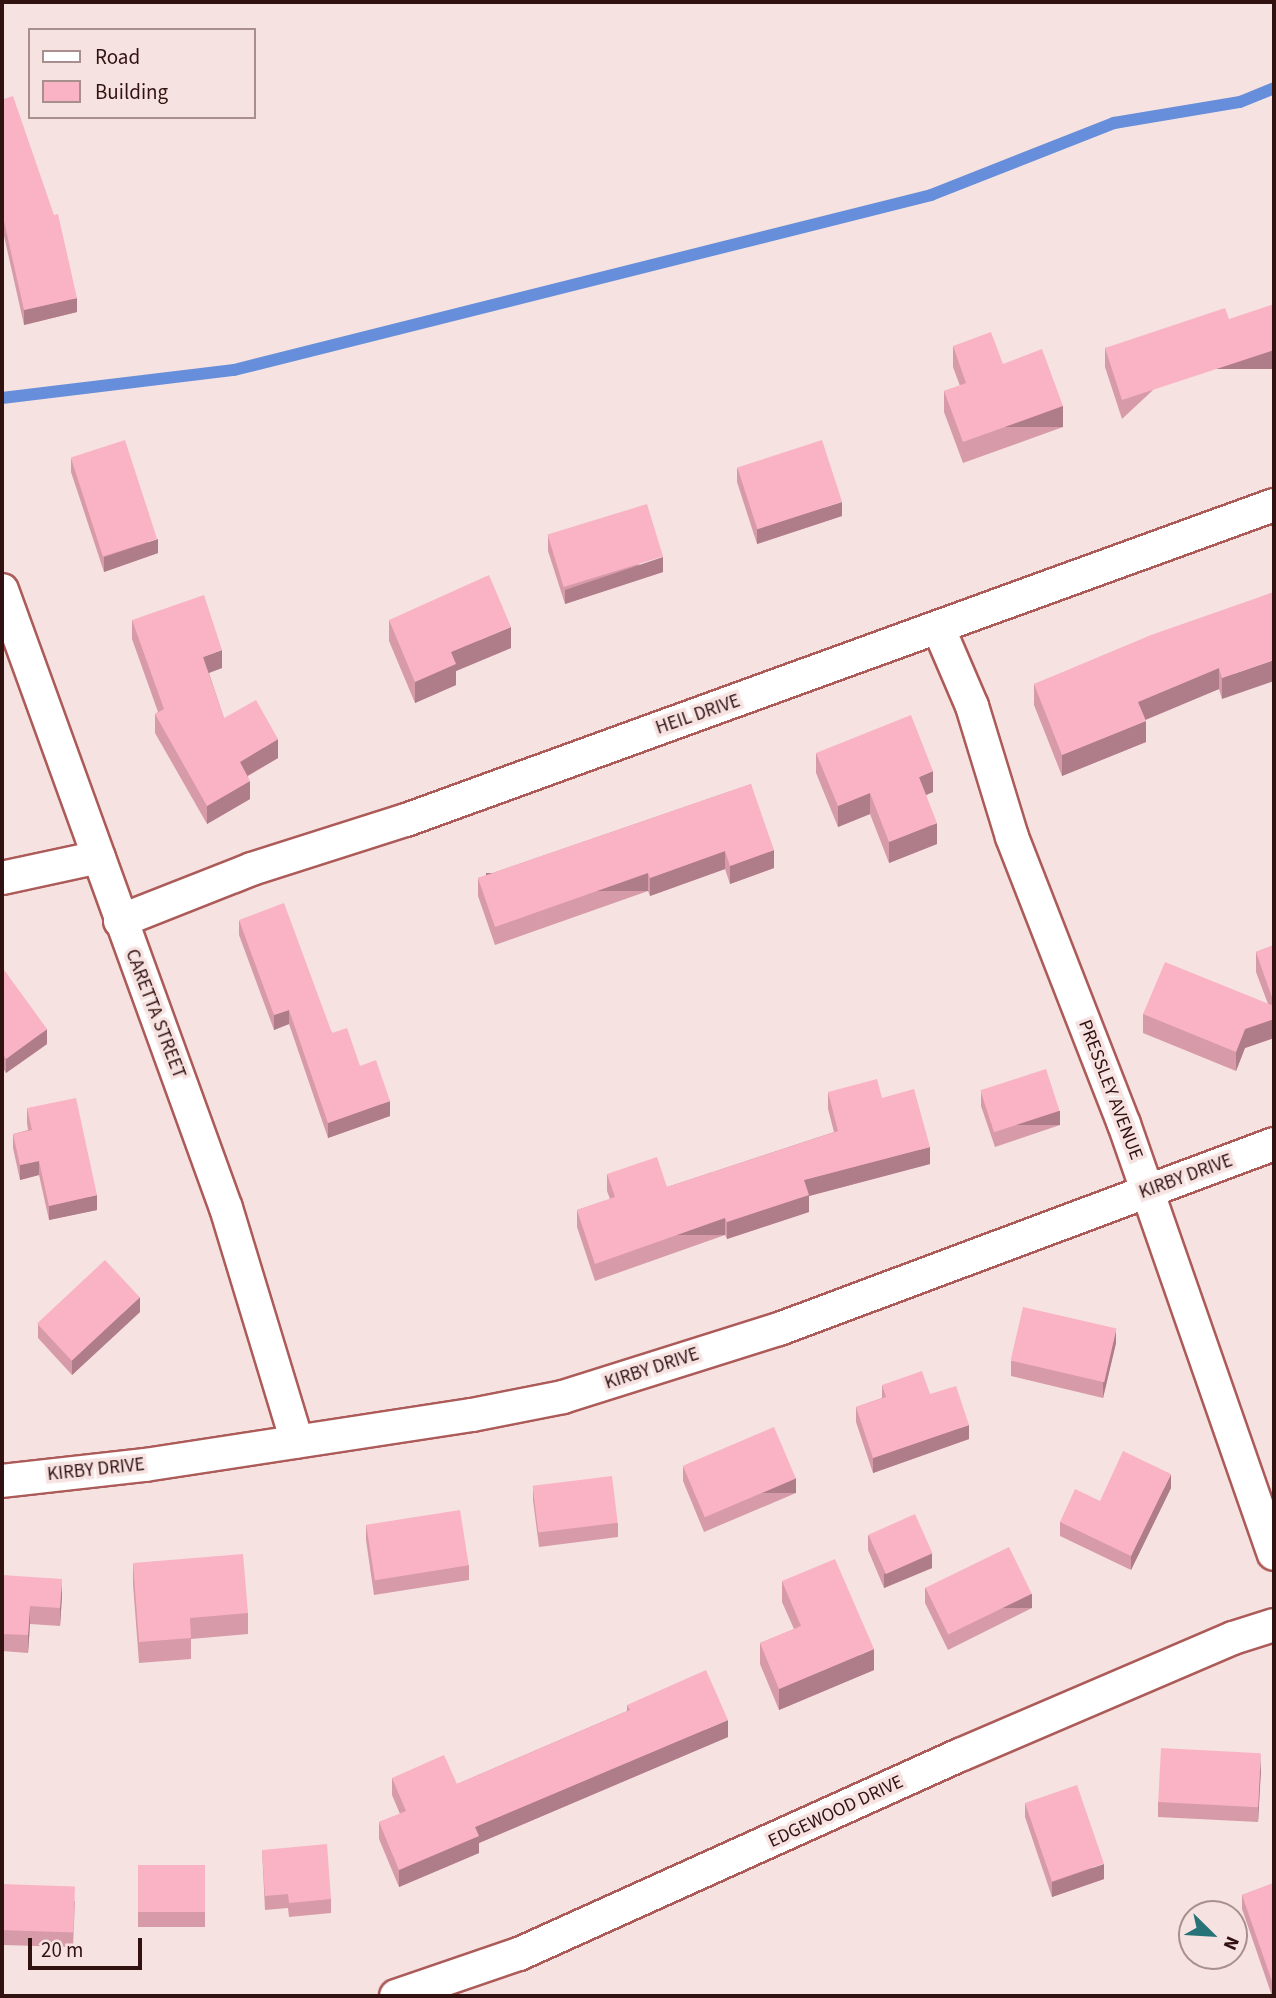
<!DOCTYPE html>
<style>
body{margin:0}
#map{position:relative;width:1276px;height:1998px;overflow:hidden;background:#f6e3e1;font-family:"Source Sans 3",sans-serif}
div>[style]{position:absolute}
[style*='--x']{left:calc(var(--x)*1px);top:calc(var(--y)*1px);width:calc(var(--w)*1px);rotate:calc(var(--a)*1deg)}
.stream>*{height:12px;margin:-6px;padding:0 6px;transform-origin:6px;border-radius:6px;background:#668eda}
.roads{filter:drop-shadow(2px 0 #ac5b59) drop-shadow(-2px 0 #ac5b59) drop-shadow(0 2px #ac5b59) drop-shadow(0 -2px #ac5b59)}
.street>*{height:32px;margin:-16px;padding:0 16px;transform-origin:16px;border-radius:16px;background:#fff}
.wall>*{inset:0;background:#d79aa9;transform-origin:0 0}
.shaded-wall>*{inset:0;background:#af7d8a;transform-origin:0 0}
.building>*{inset:0;background:#fab3c5;transform-origin:0 0}
span{translate:-50% -50%;white-space:nowrap;text-align:center;line-height:1.15;-webkit-text-stroke:7px #f6e3e1;paint-order:stroke}
.street-label{font-size:19px;color:#321211}
.frame{position:absolute;inset:0;border:4px solid #321211;pointer-events:none}
.legend{position:absolute;left:28px;top:28px;width:228px;height:91px;box-sizing:border-box;background:#f6e3e1;border:2px solid #a88f8e;margin:0;padding:9px 12px;list-style:none;font-size:21px;color:#321211}
.legend li{display:flex;align-items:center;gap:14px;height:35px}
.legend b{width:35px;border:2px solid #a88f8e}
.north{position:absolute;left:1178px;top:1900px;width:70px;height:70px;box-sizing:border-box;background:#f6e3e1;border:2px solid #a88f8e;border-radius:50%;rotate:114deg;font-size:19px;font-weight:700;line-height:28px;text-align:center;color:#321211}
.north::after{content:'';display:block;margin:auto;width:24px;height:32px;background:#287378;clip-path:polygon(50% 0,100% 100%,50% 72%,0 100%)}
.scale{position:absolute;left:28px;top:1938px;width:114px;height:32px;box-sizing:border-box;border:4px solid #321211;border-top:0;padding-left:9px;font-size:21px;line-height:24px;white-space:nowrap;color:#321211;-webkit-text-stroke:5px #f6e3e1;paint-order:stroke}
</style>
<div id="map">
<div class="stream">
<div style="--x:2;--y:398;--w:234;--a:-6.9"></div>
<div style="--x:234;--y:370;--w:719;--a:-14.09"></div>
<div style="--x:931;--y:195;--w:197;--a:-21.5"></div>
<div style="--x:1114;--y:123;--w:128;--a:-9.5"></div>
<div style="--x:1240;--y:102;--w:37;--a:-22"></div>
</div>
<div class="roads">
<div class="street">
<div style="--x:2;--y:590;--w:657;--a:70.08"></div>
<div style="--x:226;--y:1208;--w:244;--a:73.1"></div>
<div style="--x:939;--y:629;--w:84;--a:66.8"></div>
<div style="--x:972;--y:706;--w:137;--a:73"></div>
<div style="--x:1012;--y:837;--w:308;--a:68.7"></div>
<div style="--x:1124;--y:1124;--w:455;--a:70.8"></div>
<div style="--x:2;--y:878;--w:99;--a:-12.2"></div>
<div style="--x:120;--y:921;--w:142;--a:-21.5"></div>
<div style="--x:252;--y:869;--w:162;--a:-17.7"></div>
<div style="--x:406;--y:820;--w:923;--a:-19.95"></div>
<div style="--x:2;--y:1481;--w:144;--a:-6.4"></div>
<div style="--x:145;--y:1465;--w:331;--a:-8.7"></div>
<div style="--x:472;--y:1415;--w:93;--a:-11.2"></div>
<div style="--x:563;--y:1397;--w:226;--a:-17.5"></div>
<div style="--x:779;--y:1329;--w:528;--a:-20.49"></div>
<div style="--x:396;--y:1996;--w:130;--a:-18.9"></div>
<div style="--x:519;--y:1954;--w:484;--a:-24.3"></div>
<div style="--x:960;--y:1755;--w:297;--a:-23.2"></div>
<div style="--x:1233;--y:1638;--w:43;--a:-17.6"></div>
</div>
</div>
<div class="wall">
<div style="clip-path:polygon(2px 93px,77px 312px,24px 325px,2px 227px)"></div>
<div style="clip-path:polygon(1229px 319px,1122px 419px,1105px 367px,1105px 348px)"></div>
<div style="clip-path:polygon(953px 346px,1003px 364px,1063px 427px,963px 463px,944px 412px,944px 391px,960px 386px,953px 367px)"></div>
<div style="clip-path:polygon(71px 458px,158px 553px,104px 572px,71px 472px)"></div>
<div style="clip-path:polygon(737px 468px,842px 516px,757px 544px,737px 482px)"></div>
<div style="clip-path:polygon(548px 536px,663px 572px,565px 604px,548px 551px)"></div>
<div style="clip-path:polygon(1274px 592px,1222px 699px,1219px 689px,1145px 720px,1146px 742px,1062px 776px,1034px 705px,1034px 684px)"></div>
<div style="clip-path:polygon(132px 620px,222px 668px,209px 673px,224px 718px,278px 758px,248px 776px,250px 799px,207px 824px,155px 733px,155px 714px,158px 712px,132px 639px)"></div>
<div style="clip-path:polygon(389px 620px,511px 648px,456px 671px,456px 685px,415px 703px,389px 641px)"></div>
<div style="clip-path:polygon(816px 753px,933px 792px,926px 795px,937px 844px,889px 863px,870px 814px,838px 827px,816px 773px)"></div>
<div style="clip-path:polygon(751px 784px,774px 868px,730px 884px,725px 869px,650px 896px,648px 891px,495px 945px,478px 896px,478px 878px)"></div>
<div style="clip-path:polygon(239px 920px,360px 1066px,390px 1116px,328px 1138px,289px 1024px,274px 1030px,239px 935px)"></div>
<div style="clip-path:polygon(1274px 945px,1274px 1038px,1245px 1048px,1236px 1071px,1143px 1033px,1143px 1014px,1268px 1004px,1256px 972px,1256px 952px)"></div>
<div style="clip-path:polygon(2px 967px,47px 1044px,6px 1073px,2px 1067px)"></div>
<div style="clip-path:polygon(981px 1091px,1060px 1125px,995px 1147px,981px 1106px)"></div>
<div style="clip-path:polygon(828px 1092px,882px 1098px,930px 1164px,809px 1196px,809px 1212px,727px 1239px,725px 1235px,595px 1281px,577px 1227px,577px 1210px,610px 1199px,607px 1191px,607px 1174px,667px 1187px,834px 1132px,828px 1109px)"></div>
<div style="clip-path:polygon(27px 1108px,97px 1210px,49px 1220px,39px 1175px,20px 1180px,13px 1148px,13px 1134px,28px 1130px,27px 1123px)"></div>
<div style="clip-path:polygon(140px 1312px,72px 1375px,38px 1338px,38px 1324px)"></div>
<div style="clip-path:polygon(1116px 1343px,1103px 1398px,1011px 1376px,1011px 1361px)"></div>
<div style="clip-path:polygon(882px 1385px,930px 1394px,969px 1439px,873px 1473px,856px 1422px,856px 1407px,882px 1398px)"></div>
<div style="clip-path:polygon(683px 1467px,796px 1493px,704px 1532px,683px 1481px)"></div>
<div style="clip-path:polygon(533px 1486px,618px 1523px,618px 1537px,539px 1547px,533px 1500px)"></div>
<div style="clip-path:polygon(1171px 1488px,1131px 1570px,1060px 1536px,1060px 1522px,1100px 1501px)"></div>
<div style="clip-path:polygon(366px 1525px,469px 1565px,469px 1580px,374px 1595px,366px 1540px)"></div>
<div style="clip-path:polygon(868px 1535px,932px 1568px,884px 1588px,868px 1550px)"></div>
<div style="clip-path:polygon(133px 1563px,248px 1613px,248px 1634px,191px 1639px,191px 1659px,139px 1663px,133px 1584px)"></div>
<div style="clip-path:polygon(2px 1575px,62px 1596px,60px 1626px,30px 1624px,28px 1653px,2px 1651px)"></div>
<div style="clip-path:polygon(782px 1581px,874px 1670px,779px 1710px,760px 1664px,760px 1643px,794px 1629px,782px 1602px)"></div>
<div style="clip-path:polygon(925px 1588px,1032px 1608px,948px 1650px,925px 1603px)"></div>
<div style="clip-path:polygon(627px 1705px,728px 1737px,479px 1843px,479px 1853px,399px 1887px,379px 1839px,379px 1822px,400px 1814px,392px 1795px,392px 1778px,457px 1784px,627px 1711px)"></div>
<div style="clip-path:polygon(1261px 1769px,1258px 1822px,1158px 1817px,1158px 1802px)"></div>
<div style="clip-path:polygon(1025px 1803px,1104px 1879px,1052px 1897px,1025px 1817px)"></div>
<div style="clip-path:polygon(262px 1850px,331px 1899px,331px 1913px,289px 1917px,288px 1908px,265px 1910px)"></div>
<div style="left:138px;top:1865px;width:67px;height:62px"></div>
<div style="clip-path:polygon(1274px 1883px,1274px 1996px,1272px 1996px,1242px 1909px,1242px 1895px)"></div>
<div style="clip-path:polygon(2px 1884px,75px 1901px,73px 1947px,2px 1945px)"></div>
</div>
<div class="shaded-wall">
<div style="clip-path:polygon(77px 298px,77px 312px,24px 325px,24px 310px)"></div>
<div style="left:1274px;top:350px;width:19px;height:160px;rotate:90deg"></div>
<div style="left:1063px;top:406px;width:21px;height:106px;rotate:90deg"></div>
<div style="clip-path:polygon(842px 502px,842px 516px,757px 544px,757px 529px)"></div>
<div style="clip-path:polygon(158px 539px,158px 553px,104px 572px,104px 557px)"></div>
<div style="clip-path:polygon(663px 557px,663px 572px,565px 604px,565px 590px)"></div>
<div style="clip-path:polygon(511px 627px,511px 648px,456px 671px,456px 685px,415px 703px,415px 682px,451px 652px)"></div>
<div style="clip-path:polygon(222px 650px,222px 668px,203px 675px,203px 657px)"></div>
<div style="clip-path:polygon(1274px 660px,1274px 681px,1222px 699px,1222px 678px)"></div>
<div style="clip-path:polygon(1219px 668px,1219px 689px,1138px 723px,1138px 702px)"></div>
<div style="clip-path:polygon(1146px 721px,1146px 742px,1062px 776px,1062px 755px)"></div>
<div style="clip-path:polygon(278px 739px,278px 758px,240px 780px,240px 762px)"></div>
<div style="clip-path:polygon(933px 771px,933px 792px,919px 798px,919px 777px)"></div>
<div style="clip-path:polygon(250px 781px,250px 799px,207px 824px,207px 806px)"></div>
<div style="clip-path:polygon(870px 793px,870px 814px,838px 827px,838px 806px)"></div>
<div style="clip-path:polygon(937px 823px,937px 844px,889px 863px,889px 842px)"></div>
<div style="clip-path:polygon(774px 850px,774px 868px,730px 884px,730px 866px)"></div>
<div style="clip-path:polygon(725px 851px,725px 869px,650px 896px,650px 878px)"></div>
<div style="left:648px;top:873px;width:18px;height:162px;rotate:90deg"></div>
<div style="clip-path:polygon(289px 1010px,289px 1024px,274px 1030px,274px 1015px)"></div>
<div style="clip-path:polygon(1274px 1019px,1274px 1038px,1245px 1048px,1236px 1071px,1236px 1052px,1245px 1029px)"></div>
<div style="clip-path:polygon(47px 1029px,47px 1044px,6px 1073px,6px 1059px)"></div>
<div style="clip-path:polygon(390px 1101px,390px 1116px,328px 1138px,328px 1123px)"></div>
<div style="left:1060px;top:1111px;width:14px;height:69px;rotate:90deg"></div>
<div style="clip-path:polygon(930px 1147px,930px 1164px,809px 1196px,809px 1212px,727px 1239px,727px 1222px,804px 1180px)"></div>
<div style="clip-path:polygon(39px 1161px,39px 1175px,20px 1180px,20px 1165px)"></div>
<div style="clip-path:polygon(97px 1195px,97px 1210px,49px 1220px,49px 1206px)"></div>
<div style="left:725px;top:1218px;width:17px;height:138px;rotate:90deg"></div>
<div style="clip-path:polygon(140px 1297px,140px 1312px,72px 1375px,72px 1360px)"></div>
<div style="clip-path:polygon(1116px 1329px,1116px 1343px,1103px 1398px,1103px 1383px)"></div>
<div style="clip-path:polygon(969px 1425px,969px 1439px,873px 1473px,873px 1458px)"></div>
<div style="clip-path:polygon(1171px 1474px,1171px 1488px,1131px 1570px,1131px 1556px)"></div>
<div style="left:796px;top:1478px;width:15px;height:100px;rotate:90deg"></div>
<div style="clip-path:polygon(932px 1553px,932px 1568px,884px 1588px,884px 1574px)"></div>
<div style="clip-path:polygon(62px 1579px,62px 1596px,60px 1626px,60px 1608px)"></div>
<div style="left:1032px;top:1594px;width:14px;height:94px;rotate:90deg"></div>
<div style="clip-path:polygon(30px 1606px,30px 1624px,28px 1653px,28px 1635px)"></div>
<div style="clip-path:polygon(874px 1649px,874px 1670px,779px 1710px,779px 1689px)"></div>
<div style="clip-path:polygon(728px 1720px,728px 1737px,479px 1843px,479px 1853px,399px 1887px,399px 1870px,475px 1827px)"></div>
<div style="clip-path:polygon(1261px 1754px,1261px 1769px,1258px 1822px,1258px 1808px)"></div>
<div style="clip-path:polygon(1104px 1864px,1104px 1879px,1052px 1897px,1052px 1882px)"></div>
</div>
<div class="building">
<div style="clip-path:polygon(2px 93px,4px 99px,13px 96px,54px 215px,58px 214px,77px 298px,24px 310px,2px 212px)"></div>
<div style="clip-path:polygon(1274px 304px,1274px 350px,1122px 400px,1105px 348px,1225px 308px,1229px 319px)"></div>
<div style="clip-path:polygon(991px 332px,1003px 364px,1042px 349px,1063px 406px,963px 442px,944px 391px,966px 383px,953px 346px)"></div>
<div style="left:125px;top:440px;width:104px;height:57px;rotate:72deg"></div>
<div style="left:822px;top:440px;width:65px;height:89px;rotate:72deg"></div>
<div style="left:647px;top:504px;width:55px;height:104px;rotate:73deg"></div>
<div style="clip-path:polygon(489px 575px,511px 627px,451px 652px,456px 664px,415px 682px,389px 620px)"></div>
<div style="clip-path:polygon(1274px 592px,1274px 660px,1222px 678px,1219px 668px,1138px 702px,1146px 721px,1062px 755px,1034px 684px,1151px 635px)"></div>
<div style="clip-path:polygon(204px 595px,222px 650px,203px 657px,224px 718px,256px 700px,278px 739px,240px 762px,250px 781px,207px 806px,155px 714px,164px 709px,132px 620px)"></div>
<div style="clip-path:polygon(911px 715px,933px 771px,919px 777px,937px 823px,889px 842px,870px 793px,838px 806px,816px 753px)"></div>
<div style="clip-path:polygon(751px 784px,774px 850px,730px 866px,725px 851px,650px 878px,648px 873px,495px 927px,478px 878px)"></div>
<div style="clip-path:polygon(284px 903px,332px 1033px,347px 1028px,360px 1066px,376px 1060px,390px 1101px,328px 1123px,289px 1010px,274px 1015px,239px 920px)"></div>
<div style="clip-path:polygon(1274px 945px,1274px 1003px,1256px 952px)"></div>
<div style="clip-path:polygon(1165px 962px,1274px 1006px,1274px 1019px,1245px 1029px,1236px 1052px,1143px 1014px)"></div>
<div style="clip-path:polygon(2px 967px,47px 1029px,6px 1059px,2px 1053px)"></div>
<div style="left:1046px;top:1069px;width:44px;height:69px;rotate:72deg"></div>
<div style="clip-path:polygon(877px 1079px,882px 1098px,914px 1089px,930px 1147px,804px 1180px,809px 1195px,727px 1222px,725px 1218px,595px 1264px,577px 1210px,615px 1197px,607px 1174px,657px 1157px,667px 1187px,838px 1131px,828px 1092px)"></div>
<div style="clip-path:polygon(76px 1098px,97px 1195px,49px 1206px,39px 1161px,20px 1165px,13px 1134px,32px 1130px,27px 1108px)"></div>
<div style="left:105px;top:1260px;width:51px;height:93px;rotate:47deg"></div>
<div style="left:1023px;top:1307px;width:96px;height:55px;rotate:13deg"></div>
<div style="clip-path:polygon(922px 1371px,930px 1394px,956px 1386px,969px 1425px,873px 1458px,856px 1407px,886px 1397px,882px 1385px)"></div>
<div style="left:774px;top:1427px;width:56px;height:99px;rotate:67deg"></div>
<div style="clip-path:polygon(1123px 1451px,1171px 1474px,1131px 1556px,1060px 1522px,1075px 1489px,1100px 1501px)"></div>
<div style="left:612px;top:1476px;width:47px;height:80px;rotate:83deg"></div>
<div style="left:460px;top:1510px;width:56px;height:95px;rotate:81deg"></div>
<div style="left:915px;top:1514px;width:43px;height:51px;rotate:66deg"></div>
<div style="left:1009px;top:1547px;width:52px;height:93px;rotate:64deg"></div>
<div style="clip-path:polygon(243px 1554px,248px 1613px,190px 1618px,191px 1638px,139px 1642px,133px 1563px)"></div>
<div style="clip-path:polygon(835px 1559px,874px 1649px,779px 1689px,760px 1643px,801px 1626px,782px 1581px)"></div>
<div style="clip-path:polygon(2px 1575px,62px 1579px,60px 1608px,30px 1606px,28px 1635px,2px 1634px)"></div>
<div style="clip-path:polygon(706px 1670px,728px 1720px,475px 1827px,479px 1836px,399px 1870px,379px 1822px,406px 1811px,392px 1778px,444px 1755px,457px 1784px,630px 1710px,627px 1705px)"></div>
<div style="left:1161px;top:1748px;width:100px;height:54px;rotate:3deg"></div>
<div style="left:1077px;top:1785px;width:83px;height:55px;rotate:71deg"></div>
<div style="clip-path:polygon(327px 1844px,331px 1899px,289px 1903px,288px 1894px,265px 1896px,262px 1850px)"></div>
<div style="left:138px;top:1865px;width:67px;height:47px"></div>
<div style="clip-path:polygon(1274px 1883px,1274px 1984px,1273px 1984px,1242px 1895px)"></div>
<div style="left:2px;top:1884px;width:73px;height:46px;rotate:2deg"></div>
</div>
<div class="street-label">
<span style="left:698px;top:715px;rotate:-19deg">HEIL DRIVE</span>
<span style="left:155px;top:1014px;rotate:69deg">CARETTA STREET</span>
<span style="left:1110px;top:1090px;rotate:69deg">PRESSLEY AVENUE</span>
<span style="left:1186px;top:1177px;rotate:-20deg">KIRBY DRIVE</span>
<span style="left:652px;top:1369px;rotate:-18deg">KIRBY DRIVE</span>
<span style="left:96px;top:1470px;rotate:-6deg">KIRBY DRIVE</span>
<span style="left:836px;top:1812px;rotate:-25deg">EDGEWOOD DRIVE</span>
</div>
<div class="frame"></div>
<ul class="legend">
<li><b style="height:9px;background:#fff"></b>Road</li>
<li><b style="height:19px;background:#fab3c5"></b>Building</li>
</ul>
<div class="north">N</div>
<div class="scale">20 m</div>
</div>
